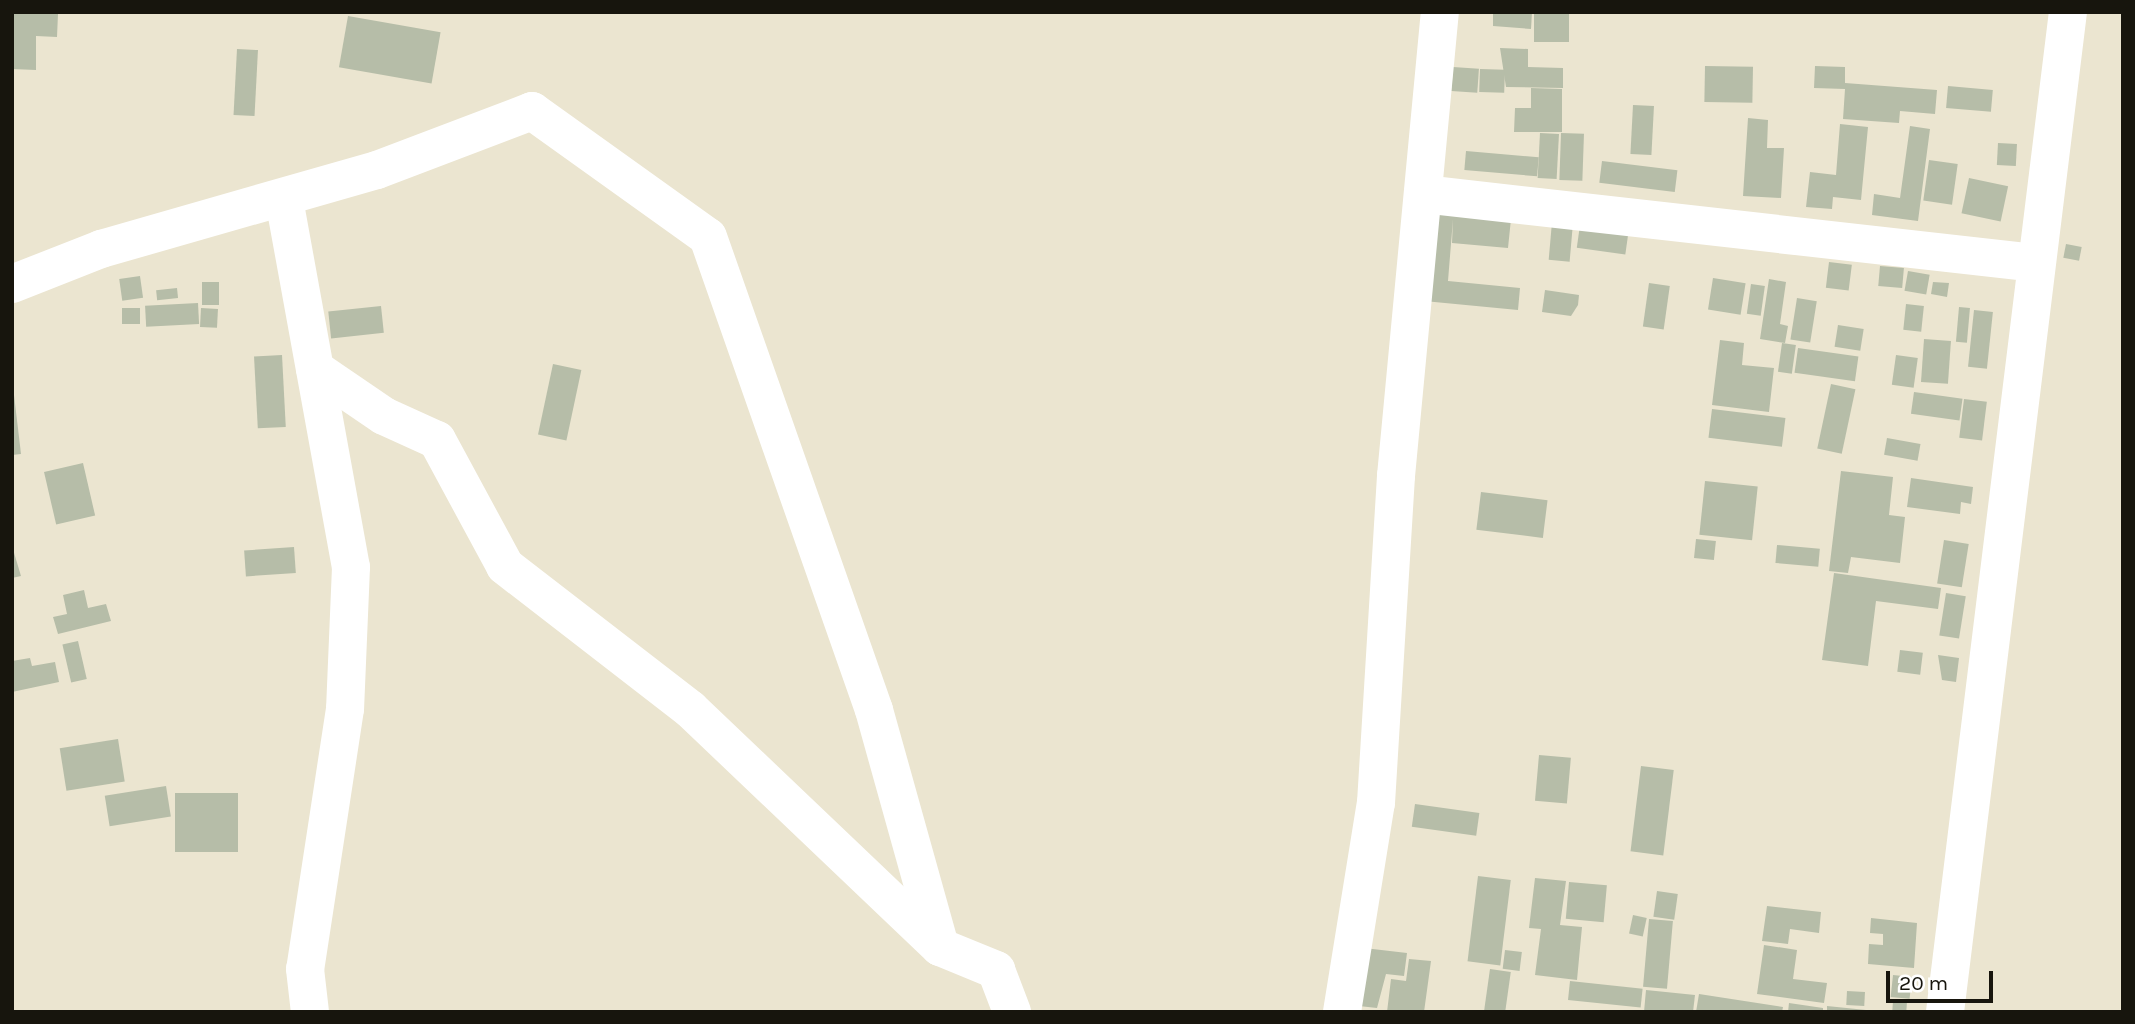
<!DOCTYPE html>
<style>
body{margin:0}
#map{position:relative;width:2135px;height:1024px;overflow:hidden;background:#ebe5d0;font-family:Karla,sans-serif}
div>[style]{position:absolute}
[style*='--x']{left:calc(var(--x)*1px);top:calc(var(--y)*1px);width:calc(var(--w)*1px);rotate:calc(var(--a)*1deg)}
.building>*{inset:0;background:#b6bda8;transform-origin:0 0}
.street>*{height:38px;margin:-19px;padding:0 19px;transform-origin:19px;border-radius:19px;background:#fff}
span{translate:-50% -50%;white-space:nowrap;text-align:center;line-height:1.15;-webkit-text-stroke:5px #fff;paint-order:stroke}
.frame{position:absolute;inset:0;border:14px solid #17150d;pointer-events:none}
.scale{position:absolute;left:1886px;top:971px;width:107px;height:32px;box-sizing:border-box;border:4px solid #17150d;border-top:0;padding-left:9px;font-size:21px;line-height:24px;white-space:nowrap;color:#17150d;-webkit-text-stroke:5px #fff;paint-order:stroke}
</style>
<div id="map">
<div class="building">
<div style="clip-path:polygon(1493px 12px,1532px 12px,1531px 29px,1493px 26px)"></div>
<div style="left:1534px;top:12px;width:35px;height:30px"></div>
<div style="clip-path:polygon(12px 13px,58px 14px,57px 37px,36px 36px,36px 70px,12px 69px)"></div>
<div style="left:348px;top:16px;width:94px;height:52px;rotate:10deg"></div>
<div style="clip-path:polygon(1500px 48px,1528px 49px,1528px 67px,1563px 68px,1563px 88px,1506px 87px)"></div>
<div style="left:237px;top:49px;width:21px;height:66px;rotate:3deg"></div>
<div style="left:1705px;top:66px;width:48px;height:36px;rotate:1deg"></div>
<div style="clip-path:polygon(1815px 66px,1845px 67px,1845px 83px,1937px 90px,1935px 114px,1900px 111px,1899px 123px,1843px 119px,1845px 89px,1814px 88px)"></div>
<div style="left:1453px;top:67px;width:26px;height:24px;rotate:4deg"></div>
<div style="left:1480px;top:69px;width:25px;height:23px;rotate:2deg"></div>
<div style="left:1948px;top:86px;width:45px;height:22px;rotate:5deg"></div>
<div style="clip-path:polygon(1531px 88px,1562px 89px,1562px 132px,1514px 132px,1515px 108px,1531px 108px)"></div>
<div style="left:1633px;top:105px;width:21px;height:49px;rotate:3deg"></div>
<div style="clip-path:polygon(1748px 118px,1768px 120px,1767px 148px,1784px 148px,1781px 198px,1743px 196px)"></div>
<div style="clip-path:polygon(1840px 124px,1868px 127px,1861px 200px,1833px 197px,1832px 209px,1806px 207px,1810px 172px,1836px 175px)"></div>
<div style="clip-path:polygon(1910px 126px,1930px 129px,1918px 221px,1872px 215px,1874px 194px,1900px 198px)"></div>
<div style="left:1540px;top:133px;width:19px;height:45px;rotate:3deg"></div>
<div style="left:1561px;top:133px;width:23px;height:47px;rotate:2deg"></div>
<div style="left:1998px;top:143px;width:19px;height:22px;rotate:3deg"></div>
<div style="left:1466px;top:151px;width:73px;height:19px;rotate:5deg"></div>
<div style="left:1929px;top:160px;width:29px;height:41px;rotate:8deg"></div>
<div style="left:1602px;top:161px;width:76px;height:22px;rotate:7deg"></div>
<div style="left:1969px;top:178px;width:40px;height:36px;rotate:12deg"></div>
<div style="clip-path:polygon(1433px 208px,1511px 219px,1508px 248px,1452px 243px,1453px 219px,1448px 281px,1520px 288px,1518px 310px,1424px 301px)"></div>
<div style="left:1552px;top:222px;width:21px;height:38px;rotate:5deg"></div>
<div style="left:1580px;top:225px;width:49px;height:23px;rotate:8deg"></div>
<div style="left:2066px;top:244px;width:16px;height:14px;rotate:11deg"></div>
<div style="left:1829px;top:262px;width:23px;height:26px;rotate:7deg"></div>
<div style="left:1880px;top:266px;width:24px;height:20px;rotate:5deg"></div>
<div style="left:1908px;top:271px;width:22px;height:20px;rotate:10deg"></div>
<div style="left:140px;top:276px;width:22px;height:21px;rotate:82deg"></div>
<div style="left:1713px;top:278px;width:33px;height:32px;rotate:9deg"></div>
<div style="clip-path:polygon(1769px 279px,1786px 282px,1780px 324px,1788px 326px,1785px 343px,1760px 339px)"></div>
<div style="left:202px;top:282px;width:17px;height:23px"></div>
<div style="clip-path:polygon(1933px 282px,1949px 283px,1947px 297px,1931px 294px)"></div>
<div style="left:1649px;top:283px;width:21px;height:44px;rotate:8deg"></div>
<div style="left:1751px;top:284px;width:14px;height:30px;rotate:8deg"></div>
<div style="left:177px;top:288px;width:10px;height:21px;rotate:84deg"></div>
<div style="clip-path:polygon(1545px 290px,1579px 295px,1578px 305px,1571px 316px,1542px 312px)"></div>
<div style="left:1797px;top:298px;width:20px;height:42px;rotate:9deg"></div>
<div style="left:198px;top:303px;width:21px;height:53px;rotate:87deg"></div>
<div style="left:1906px;top:304px;width:18px;height:26px;rotate:6deg"></div>
<div style="left:381px;top:306px;width:27px;height:53px;rotate:84deg"></div>
<div style="left:1959px;top:307px;width:11px;height:35px;rotate:5deg"></div>
<div style="left:122px;top:308px;width:18px;height:16px"></div>
<div style="left:201px;top:308px;width:17px;height:19px;rotate:3deg"></div>
<div style="left:1974px;top:310px;width:19px;height:57px;rotate:6deg"></div>
<div style="left:1838px;top:325px;width:26px;height:22px;rotate:9deg"></div>
<div style="left:1924px;top:339px;width:27px;height:43px;rotate:4deg"></div>
<div style="clip-path:polygon(1720px 340px,1744px 343px,1742px 365px,1774px 368px,1769px 412px,1712px 405px)"></div>
<div style="left:1782px;top:343px;width:14px;height:29px;rotate:8deg"></div>
<div style="left:1798px;top:348px;width:61px;height:25px;rotate:8deg"></div>
<div style="left:282px;top:355px;width:72px;height:28px;rotate:87deg"></div>
<div style="left:1896px;top:355px;width:22px;height:30px;rotate:8deg"></div>
<div style="left:553px;top:364px;width:29px;height:72px;rotate:12deg"></div>
<div style="clip-path:polygon(12px 378px,21px 454px,12px 455px)"></div>
<div style="left:1831px;top:384px;width:25px;height:66px;rotate:12deg"></div>
<div style="left:1914px;top:392px;width:49px;height:22px;rotate:8deg"></div>
<div style="left:1964px;top:399px;width:23px;height:39px;rotate:7deg"></div>
<div style="left:1712px;top:409px;width:74px;height:29px;rotate:7deg"></div>
<div style="left:1887px;top:438px;width:34px;height:17px;rotate:10deg"></div>
<div style="left:83px;top:463px;width:54px;height:40px;rotate:77deg"></div>
<div style="clip-path:polygon(1841px 471px,1893px 477px,1889px 515px,1905px 517px,1900px 563px,1851px 557px,1848px 573px,1829px 571px)"></div>
<div style="clip-path:polygon(1911px 478px,1973px 487px,1971px 504px,1961px 502px,1960px 514px,1907px 507px)"></div>
<div style="left:1705px;top:481px;width:53px;height:54px;rotate:6deg"></div>
<div style="left:1481px;top:492px;width:67px;height:38px;rotate:7deg"></div>
<div style="left:1696px;top:539px;width:20px;height:19px;rotate:6deg"></div>
<div style="left:1944px;top:540px;width:25px;height:44px;rotate:9deg"></div>
<div style="left:1777px;top:545px;width:43px;height:18px;rotate:5deg"></div>
<div style="clip-path:polygon(12px 546px,21px 576px,12px 578px)"></div>
<div style="left:294px;top:547px;width:26px;height:50px;rotate:86deg"></div>
<div style="clip-path:polygon(1834px 573px,1941px 588px,1938px 609px,1876px 601px,1868px 666px,1822px 660px)"></div>
<div style="clip-path:polygon(84px 590px,88px 608px,106px 604px,111px 621px,58px 634px,53px 617px,67px 614px,63px 595px)"></div>
<div style="left:1946px;top:593px;width:20px;height:43px;rotate:9deg"></div>
<div style="left:78px;top:641px;width:39px;height:16px;rotate:77deg"></div>
<div style="left:1900px;top:650px;width:23px;height:22px;rotate:7deg"></div>
<div style="clip-path:polygon(1938px 655px,1959px 658px,1956px 682px,1942px 680px)"></div>
<div style="clip-path:polygon(30px 658px,32px 666px,55px 662px,59px 682px,12px 692px,12px 661px)"></div>
<div style="left:118px;top:739px;width:43px;height:59px;rotate:81deg"></div>
<div style="left:1539px;top:755px;width:32px;height:46px;rotate:5deg"></div>
<div style="left:1641px;top:766px;width:33px;height:86px;rotate:7deg"></div>
<div style="left:166px;top:786px;width:31px;height:62px;rotate:81deg"></div>
<div style="left:175px;top:793px;width:63px;height:59px"></div>
<div style="left:1415px;top:804px;width:65px;height:23px;rotate:8deg"></div>
<div style="left:1478px;top:876px;width:33px;height:86px;rotate:7deg"></div>
<div style="clip-path:polygon(1535px 878px,1566px 881px,1560px 925px,1582px 927px,1577px 980px,1535px 975px,1541px 929px,1529px 928px)"></div>
<div style="left:1569px;top:882px;width:38px;height:37px;rotate:5deg"></div>
<div style="left:1657px;top:891px;width:21px;height:26px;rotate:8deg"></div>
<div style="clip-path:polygon(1767px 906px,1821px 912px,1819px 933px,1790px 929px,1788px 944px,1762px 941px)"></div>
<div style="left:1633px;top:915px;width:14px;height:19px;rotate:12deg"></div>
<div style="clip-path:polygon(1871px 918px,1917px 923px,1914px 968px,1868px 964px,1869px 944px,1883px 945px,1883px 934px,1870px 933px)"></div>
<div style="left:1649px;top:919px;width:24px;height:68px;rotate:5deg"></div>
<div style="clip-path:polygon(1764px 945px,1797px 950px,1793px 979px,1827px 983px,1824px 1003px,1757px 994px)"></div>
<div style="clip-path:polygon(1364px 948px,1407px 953px,1404px 976px,1386px 974px,1377px 1008px,1359px 1006px)"></div>
<div style="left:1505px;top:950px;width:17px;height:19px;rotate:7deg"></div>
<div style="clip-path:polygon(1409px 959px,1431px 961px,1424px 1012px,1387px 1012px,1391px 979px,1406px 981px)"></div>
<div style="left:1490px;top:969px;width:21px;height:43px;rotate:8deg"></div>
<div style="left:1893px;top:975px;width:19px;height:22px;rotate:6deg"></div>
<div style="left:1570px;top:981px;width:73px;height:19px;rotate:6deg"></div>
<div style="clip-path:polygon(1646px 990px,1695px 995px,1693px 1012px,1644px 1012px)"></div>
<div style="left:1847px;top:991px;width:18px;height:14px;rotate:3deg"></div>
<div style="clip-path:polygon(1699px 994px,1783px 1007px,1782px 1012px,1696px 1012px)"></div>
<div style="left:1893px;top:1001px;width:14px;height:11px;rotate:4deg"></div>
<div style="clip-path:polygon(1789px 1003px,1823px 1008px,1823px 1012px,1788px 1012px)"></div>
<div style="clip-path:polygon(1827px 1006px,1866px 1010px,1866px 1012px,1827px 1012px)"></div>
</div>
<div class="street">
<div style="--x:1423;--y:194;--w:616;--a:6.43"></div>
<div style="--x:284;--y:199;--w:374;--a:79.7"></div>
<div style="--x:351;--y:567;--w:142;--a:92.4"></div>
<div style="--x:345;--y:709;--w:263;--a:98.7"></div>
<div style="--x:305;--y:969;--w:43;--a:83.4"></div>
<div style="--x:12;--y:284;--w:96;--a:-21.5"></div>
<div style="--x:101;--y:249;--w:287;--a:-16"></div>
<div style="--x:377;--y:170;--w:166;--a:-20.8"></div>
<div style="--x:532;--y:111;--w:216;--a:35.6"></div>
<div style="--x:708;--y:237;--w:501;--a:70.66"></div>
<div style="--x:874;--y:710;--w:246;--a:74.4"></div>
<div style="--x:315;--y:369;--w:83;--a:34.3"></div>
<div style="--x:384;--y:416;--w:58;--a:24.4"></div>
<div style="--x:437;--y:440;--w:143;--a:61.6"></div>
<div style="--x:505;--y:566;--w:234;--a:37.7"></div>
<div style="--x:690;--y:709;--w:345;--a:43.6"></div>
<div style="--x:940;--y:947;--w:61;--a:22.3"></div>
<div style="--x:996;--y:970;--w:45;--a:69.1"></div>
<div style="--x:1342;--y:1012;--w:212;--a:-80.8"></div>
<div style="--x:1376;--y:803;--w:328;--a:-86.5"></div>
<div style="--x:1396;--y:476;--w:466;--a:-84.6"></div>
<div style="--x:1945;--y:1012;--w:1008;--a:-82.99"></div>
</div>
<div class="frame"></div>
<div class="scale">20 m</div>
</div>
